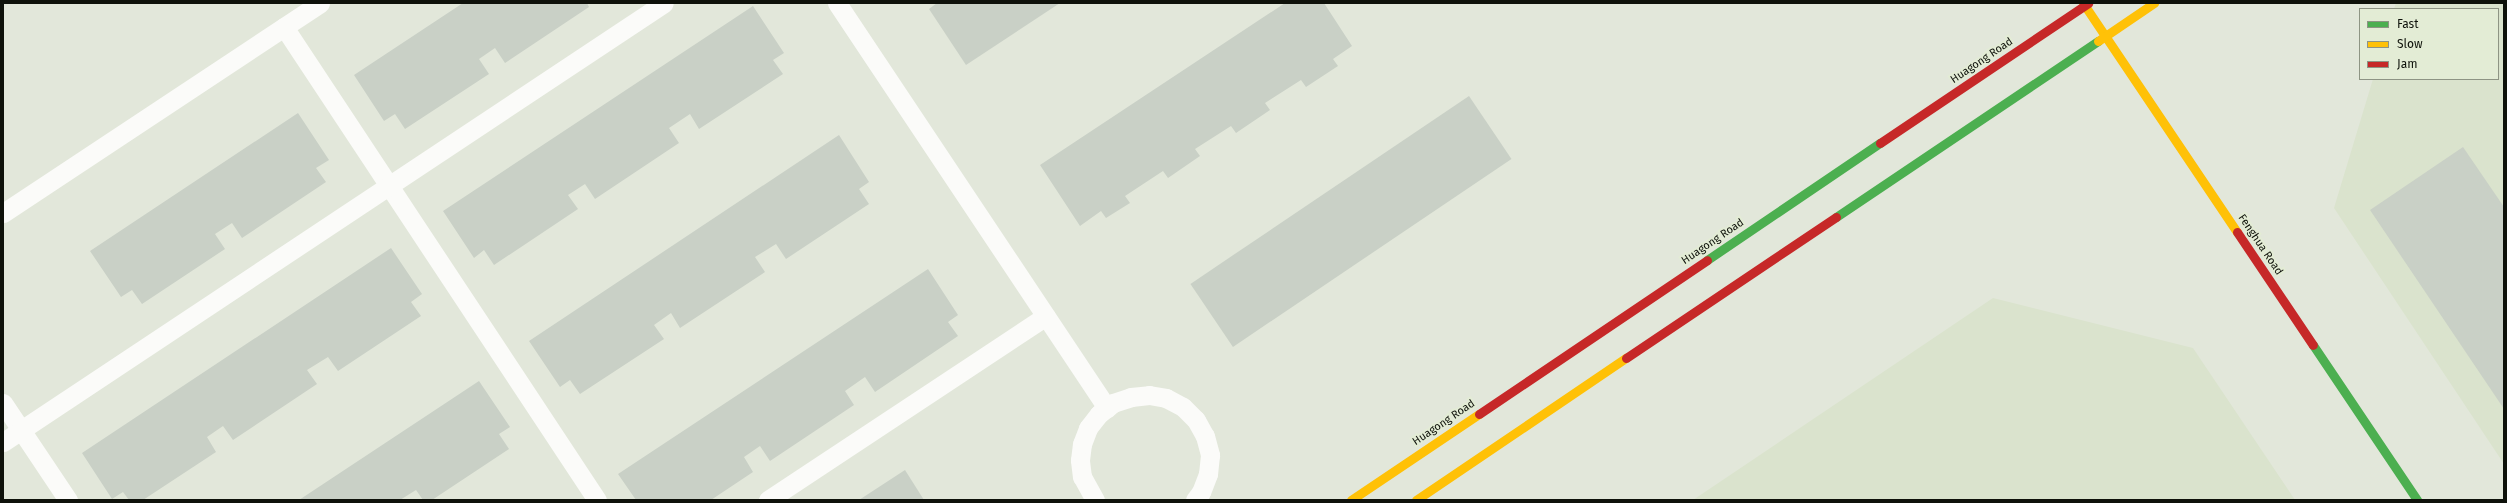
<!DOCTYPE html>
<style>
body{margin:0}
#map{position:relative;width:2507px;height:503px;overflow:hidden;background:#e2e7da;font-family:"Fira Sans",sans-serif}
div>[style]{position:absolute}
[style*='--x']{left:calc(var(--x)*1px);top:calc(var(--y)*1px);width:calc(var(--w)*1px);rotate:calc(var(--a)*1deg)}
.built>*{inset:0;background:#dae3cd}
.building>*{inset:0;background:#c9d0c6;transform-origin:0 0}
.lane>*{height:19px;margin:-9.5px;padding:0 9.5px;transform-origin:9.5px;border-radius:9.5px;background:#fbfbf9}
.fast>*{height:9px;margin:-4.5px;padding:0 4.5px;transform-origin:4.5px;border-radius:4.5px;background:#4caf50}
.slow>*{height:9px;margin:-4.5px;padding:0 4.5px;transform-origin:4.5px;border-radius:4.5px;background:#ffc107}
.jam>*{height:9px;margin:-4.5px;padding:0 4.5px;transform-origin:4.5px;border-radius:4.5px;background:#c62828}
span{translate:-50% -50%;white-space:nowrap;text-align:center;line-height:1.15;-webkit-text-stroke:4px #e3ecd5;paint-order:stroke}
.street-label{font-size:11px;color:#0e110a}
.frame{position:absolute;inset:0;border:4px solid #0e110a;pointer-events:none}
.legend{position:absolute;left:2359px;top:8px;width:140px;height:72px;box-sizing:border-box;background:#e3ecd5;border:1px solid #8e9484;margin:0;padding:5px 7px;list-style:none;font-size:12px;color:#0e110a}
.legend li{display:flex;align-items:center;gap:8px;height:20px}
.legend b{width:20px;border:1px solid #8e9484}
</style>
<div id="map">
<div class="built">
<div style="clip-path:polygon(2396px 3px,2504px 3px,2504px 464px,2334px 208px,2373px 79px,2498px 79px,2498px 9px,2394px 9px)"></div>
<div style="clip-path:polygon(1993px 298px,2193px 348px,2295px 500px,1693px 500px)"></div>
</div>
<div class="building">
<div style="clip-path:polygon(463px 3px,587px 3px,589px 7px,505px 63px,495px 48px,479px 59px,489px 74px,405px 129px,395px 114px,384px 121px,354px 75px)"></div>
<div style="clip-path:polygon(937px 3px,1060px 3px,966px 65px,929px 9px)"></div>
<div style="clip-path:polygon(1285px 3px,1324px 3px,1352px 46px,1333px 59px,1338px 66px,1306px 87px,1301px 80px,1265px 103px,1270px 110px,1236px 133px,1231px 126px,1195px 149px,1200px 156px,1168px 178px,1163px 171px,1125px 196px,1130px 203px,1106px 218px,1101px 211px,1080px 226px,1040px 165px)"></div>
<div style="clip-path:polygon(753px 6px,784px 53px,773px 60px,783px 74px,699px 129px,690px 114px,669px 128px,679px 143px,595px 199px,585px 184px,568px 195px,578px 209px,494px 265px,484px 250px,474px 258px,443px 211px)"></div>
<div style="left:1469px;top:96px;width:76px;height:336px;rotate:56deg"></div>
<div style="clip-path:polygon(298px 113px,329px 160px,316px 168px,326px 182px,242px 238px,232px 223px,215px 234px,225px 249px,142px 304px,132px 290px,121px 297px,90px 251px)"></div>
<div style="clip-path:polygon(839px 135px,869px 182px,859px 189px,869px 204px,786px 259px,776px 244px,755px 257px,765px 272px,680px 328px,671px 313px,654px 325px,664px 339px,580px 394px,570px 380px,560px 387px,529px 341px)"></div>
<div style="clip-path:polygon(2463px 147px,2504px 207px,2504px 409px,2370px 210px)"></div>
<div style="clip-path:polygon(391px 248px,422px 294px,411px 302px,421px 316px,338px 371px,328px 357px,307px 370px,317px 384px,233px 440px,223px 426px,207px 437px,216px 452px,143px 500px,129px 500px,123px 492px,112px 499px,82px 453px)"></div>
<div style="clip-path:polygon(928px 269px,958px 315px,948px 322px,958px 336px,875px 392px,865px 377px,845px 391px,854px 405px,770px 461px,760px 446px,744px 457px,753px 472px,711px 500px,636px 500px,618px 474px)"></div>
<div style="clip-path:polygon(479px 381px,510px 427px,499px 434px,509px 449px,432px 500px,423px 500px,416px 490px,400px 500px,299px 500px)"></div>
<div style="clip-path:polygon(905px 470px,924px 500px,859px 500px)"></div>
</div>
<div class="lane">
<div style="--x:837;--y:3;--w:487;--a:56.3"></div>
<div style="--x:284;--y:27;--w:567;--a:56.51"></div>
<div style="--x:3;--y:213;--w:380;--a:-33.5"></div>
<div style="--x:3;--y:403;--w:117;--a:56.2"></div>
<div style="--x:3;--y:442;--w:793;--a:-33.59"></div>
<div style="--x:768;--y:500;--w:333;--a:-33.5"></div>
<div style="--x:1095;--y:500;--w:26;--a:-119"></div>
<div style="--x:1082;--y:477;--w:17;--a:-97"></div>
<div style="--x:1080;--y:460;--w:16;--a:-83"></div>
<div style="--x:1082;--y:444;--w:17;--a:-69"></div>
<div style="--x:1088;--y:428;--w:18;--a:-52"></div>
<div style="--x:1099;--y:414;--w:18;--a:-38"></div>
<div style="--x:1113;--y:403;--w:19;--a:-18"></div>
<div style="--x:1131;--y:397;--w:18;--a:-6"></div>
<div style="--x:1149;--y:395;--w:17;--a:10"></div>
<div style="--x:1166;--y:398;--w:19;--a:28"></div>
<div style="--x:1183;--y:407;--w:18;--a:45"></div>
<div style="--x:1196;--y:420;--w:18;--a:61"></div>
<div style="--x:1205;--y:436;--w:20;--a:75"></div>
<div style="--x:1210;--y:455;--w:19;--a:96"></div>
<div style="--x:1208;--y:474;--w:19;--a:111"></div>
<div style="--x:1201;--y:492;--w:10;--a:127"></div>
</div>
<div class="fast">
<div style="--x:1836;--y:217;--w:316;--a:-33.9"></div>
<div style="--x:1707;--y:260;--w:209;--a:-34.1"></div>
<div style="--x:2313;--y:345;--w:187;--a:56.1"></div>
</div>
<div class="slow">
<div style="--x:2083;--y:3;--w:276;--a:56.1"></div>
<div style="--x:2098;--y:41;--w:68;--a:-34.2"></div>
<div style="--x:1351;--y:500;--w:154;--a:-33.9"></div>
<div style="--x:1416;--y:500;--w:254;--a:-34.1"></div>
</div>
<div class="jam">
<div style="--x:1880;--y:143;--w:251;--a:-33.9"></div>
<div style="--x:2237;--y:232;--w:136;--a:56.1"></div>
<div style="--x:1626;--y:358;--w:253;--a:-33.9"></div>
<div style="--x:1479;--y:414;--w:275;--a:-34"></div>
</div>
<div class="street-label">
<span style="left:1982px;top:61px;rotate:-34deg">Huagong Road</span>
<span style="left:1713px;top:242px;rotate:-34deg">Huagong Road</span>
<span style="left:2260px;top:245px;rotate:56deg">Fenghua Road</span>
<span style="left:1444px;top:423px;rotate:-34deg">Huagong Road</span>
</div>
<div class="frame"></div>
<ul class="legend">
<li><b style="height:5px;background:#4caf50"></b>Fast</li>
<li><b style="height:5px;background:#ffc107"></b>Slow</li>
<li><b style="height:5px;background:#c62828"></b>Jam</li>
</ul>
</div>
